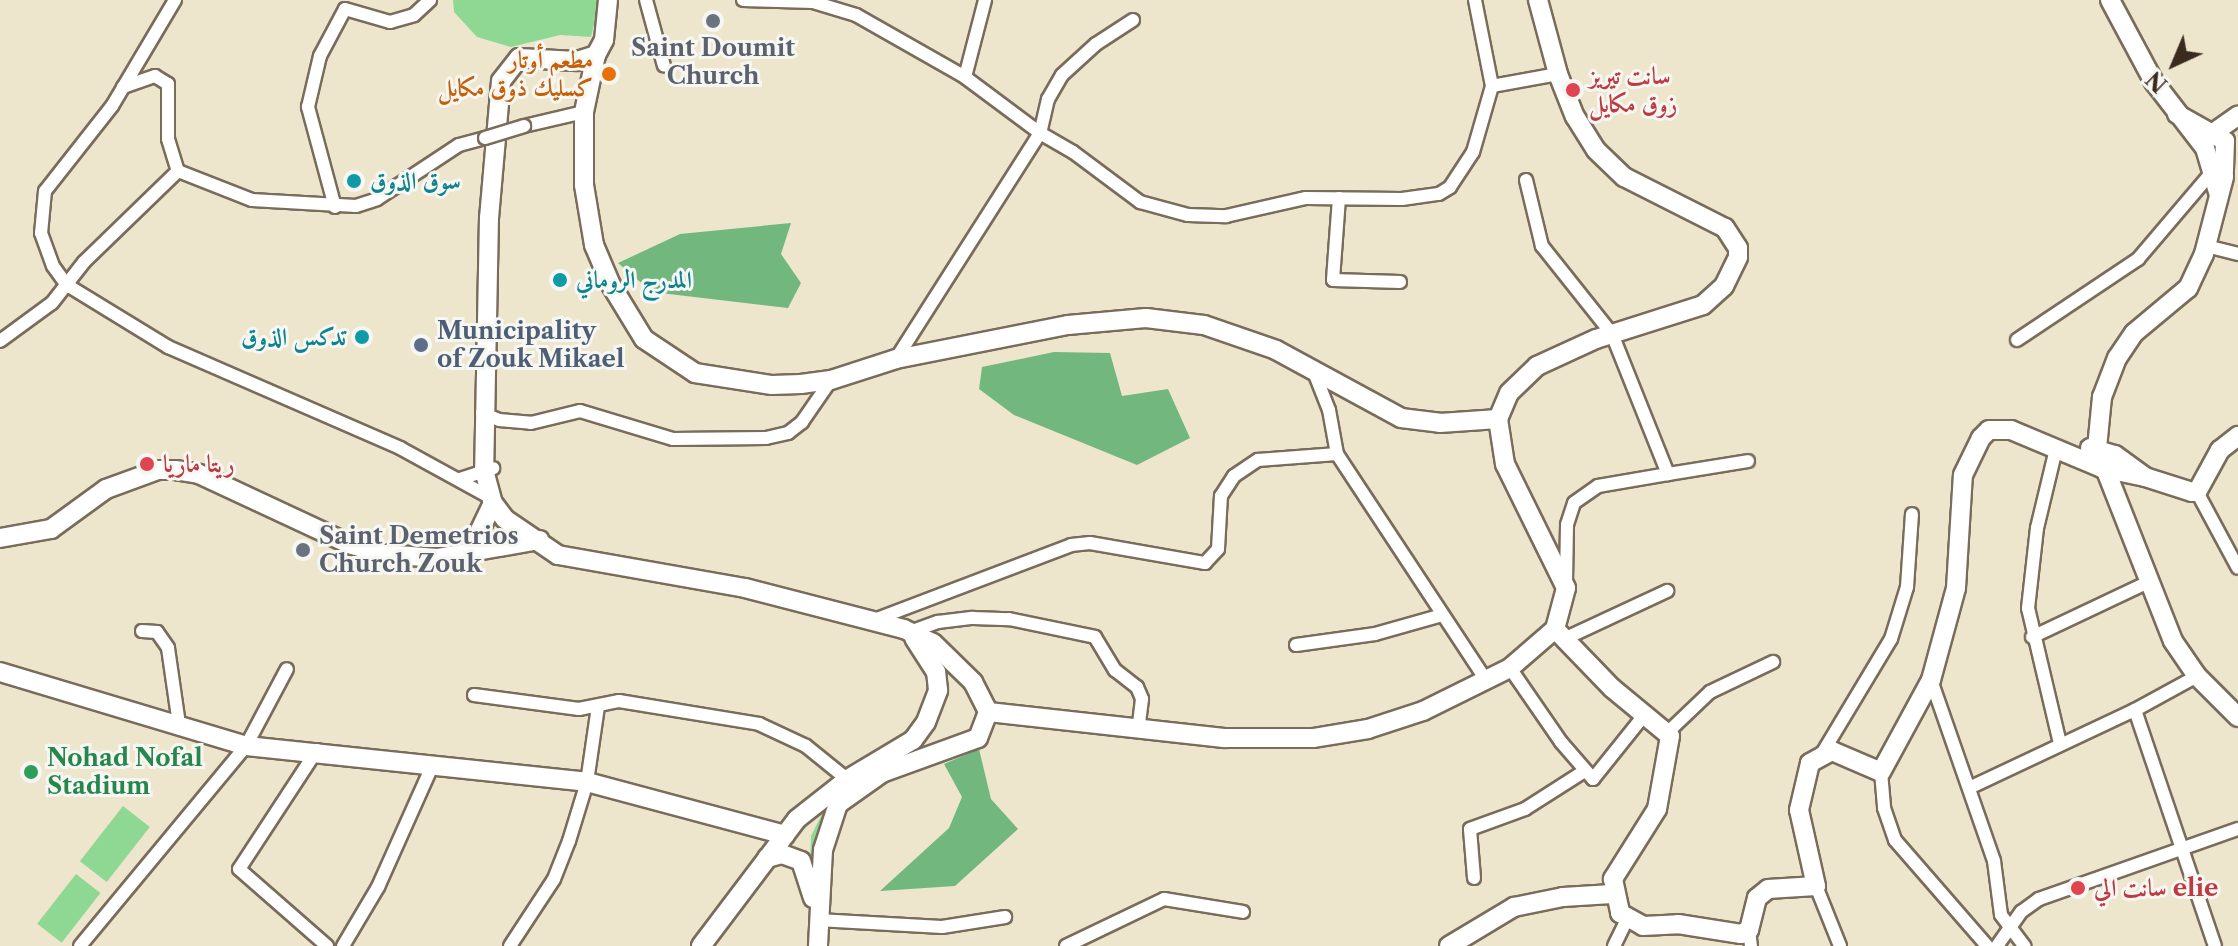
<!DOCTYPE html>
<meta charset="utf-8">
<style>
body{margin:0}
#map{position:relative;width:2238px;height:946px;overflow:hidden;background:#ede6cd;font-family:"Libre Caslon Text",Amiri,serif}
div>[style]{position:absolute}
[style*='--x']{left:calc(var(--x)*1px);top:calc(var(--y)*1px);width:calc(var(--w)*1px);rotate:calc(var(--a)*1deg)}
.green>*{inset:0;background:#8ed894;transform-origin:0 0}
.forest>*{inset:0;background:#72b87e}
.roads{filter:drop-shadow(2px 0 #796c5b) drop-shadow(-2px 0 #796c5b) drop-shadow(0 2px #796c5b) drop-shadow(0 -2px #796c5b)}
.street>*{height:12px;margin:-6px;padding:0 6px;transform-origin:6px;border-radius:6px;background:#fff}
.secondary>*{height:18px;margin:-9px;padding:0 9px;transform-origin:9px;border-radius:9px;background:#fff}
.bridges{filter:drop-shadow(2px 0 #796c5b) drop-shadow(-2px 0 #796c5b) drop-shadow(0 2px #796c5b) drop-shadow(0 -2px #796c5b)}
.street-bridge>*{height:12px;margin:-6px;padding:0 6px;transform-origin:6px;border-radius:6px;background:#fff}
.dots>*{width:22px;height:22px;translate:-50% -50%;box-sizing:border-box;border:4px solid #f6f6f2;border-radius:50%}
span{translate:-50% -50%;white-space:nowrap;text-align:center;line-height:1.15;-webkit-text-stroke:6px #f6f6f2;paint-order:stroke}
.worship-label{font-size:24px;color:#5b616d;font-weight:700}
.left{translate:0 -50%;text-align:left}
.food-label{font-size:24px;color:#c56008;font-weight:700}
.right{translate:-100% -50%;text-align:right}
.health-label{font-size:24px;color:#be3a42;font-weight:700}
.culture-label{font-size:24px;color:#0d838f;font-weight:700}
.service-label{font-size:24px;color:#4e5e75;font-weight:700}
.leisure-label{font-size:24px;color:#27864d;font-weight:700}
.north{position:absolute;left:2134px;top:24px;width:80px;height:80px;-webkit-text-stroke:6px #f6f6f2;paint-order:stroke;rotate:224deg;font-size:22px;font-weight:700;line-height:32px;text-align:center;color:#3b2a1e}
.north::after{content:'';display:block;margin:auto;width:28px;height:36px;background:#3b2a1e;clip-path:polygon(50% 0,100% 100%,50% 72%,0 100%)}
</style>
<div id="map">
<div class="green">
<div style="clip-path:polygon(453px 0,600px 0,591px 37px,560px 35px,511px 47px,477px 37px,454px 12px)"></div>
<div style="left:123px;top:806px;width:34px;height:70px;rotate:38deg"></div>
<div style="clip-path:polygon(825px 808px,829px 816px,824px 839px,810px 862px,811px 836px)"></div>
<div style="left:76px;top:874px;width:31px;height:63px;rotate:38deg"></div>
</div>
<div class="forest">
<div style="clip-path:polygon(791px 223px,781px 254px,801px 283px,788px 308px,652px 292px,618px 263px,680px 234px)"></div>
<div style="clip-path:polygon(1054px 352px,1110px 353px,1122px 396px,1168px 389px,1190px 438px,1137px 465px,1014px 415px,979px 389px,982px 367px)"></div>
<div style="clip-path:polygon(979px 749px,991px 799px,1018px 829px,955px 886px,880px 891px,949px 828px,962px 797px,944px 764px)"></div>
</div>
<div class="roads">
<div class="street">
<div style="--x:175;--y:0;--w:123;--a:120.7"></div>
<div style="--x:112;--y:106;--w:108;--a:128.2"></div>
<div style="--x:45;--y:191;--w:42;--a:95.4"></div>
<div style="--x:41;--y:233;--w:35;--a:70"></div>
<div style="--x:53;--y:266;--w:24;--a:54"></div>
<div style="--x:67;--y:285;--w:119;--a:31.5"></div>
<div style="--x:168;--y:347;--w:253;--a:23.5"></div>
<div style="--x:400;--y:448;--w:104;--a:28.8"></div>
<div style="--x:646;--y:0;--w:68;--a:74.7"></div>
<div style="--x:743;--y:0;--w:70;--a:1.6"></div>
<div style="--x:813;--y:2;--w:45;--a:16.8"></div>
<div style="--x:856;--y:15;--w:125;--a:29.6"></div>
<div style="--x:1133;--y:20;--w:44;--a:147"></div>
<div style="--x:1096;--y:44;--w:46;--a:137.6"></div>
<div style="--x:1062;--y:75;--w:28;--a:120"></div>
<div style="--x:1048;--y:99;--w:35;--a:103"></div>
<div style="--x:1040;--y:133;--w:38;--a:30"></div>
<div style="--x:1073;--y:152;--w:84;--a:36.7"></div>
<div style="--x:1140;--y:202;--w:50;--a:15.2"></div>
<div style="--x:1188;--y:215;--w:38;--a:2"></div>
<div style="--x:1226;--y:216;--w:82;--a:-12.7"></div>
<div style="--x:1306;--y:198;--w:96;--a:0.6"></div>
<div style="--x:1402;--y:199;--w:37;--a:-8"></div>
<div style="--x:1439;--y:194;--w:13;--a:-32"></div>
<div style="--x:1450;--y:187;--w:42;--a:-56.7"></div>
<div style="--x:1473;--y:152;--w:69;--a:-73.9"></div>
<div style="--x:1492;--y:86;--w:88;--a:-101.2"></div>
<div style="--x:1492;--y:86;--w:67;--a:-10.3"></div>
<div style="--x:123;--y:87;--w:34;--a:-19"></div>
<div style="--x:155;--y:76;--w:15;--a:32"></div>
<div style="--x:168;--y:84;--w:55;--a:90"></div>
<div style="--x:168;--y:139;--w:34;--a:73"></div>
<div style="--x:524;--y:126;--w:62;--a:-13.1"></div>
<div style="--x:1526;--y:180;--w:68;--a:76.4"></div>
<div style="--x:1542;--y:246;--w:112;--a:51.5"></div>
<div style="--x:1612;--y:334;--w:151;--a:68.2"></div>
<div style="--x:1668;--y:474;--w:71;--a:170.3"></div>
<div style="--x:1598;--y:486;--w:29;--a:145"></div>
<div style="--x:1574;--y:503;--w:23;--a:108"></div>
<div style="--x:1567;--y:525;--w:58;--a:91"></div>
<div style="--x:1339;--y:198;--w:82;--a:94.2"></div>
<div style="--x:1333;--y:280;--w:67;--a:1.7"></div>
<div style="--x:335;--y:207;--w:104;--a:-105.1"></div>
<div style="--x:308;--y:107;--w:52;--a:-76.8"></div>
<div style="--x:320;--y:56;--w:53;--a:-62"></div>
<div style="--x:345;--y:9;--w:47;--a:16.1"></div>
<div style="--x:390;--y:22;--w:25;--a:-16"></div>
<div style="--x:414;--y:15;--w:22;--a:-43"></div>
<div style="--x:2206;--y:246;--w:33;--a:14"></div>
<div style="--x:2017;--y:340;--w:146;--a:-33.8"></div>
<div style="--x:2138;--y:259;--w:116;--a:-49.6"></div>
<div style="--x:0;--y:341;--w:64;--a:-36.2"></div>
<div style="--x:52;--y:303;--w:52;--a:-52"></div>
<div style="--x:84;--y:262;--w:131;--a:-44.1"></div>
<div style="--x:178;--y:171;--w:79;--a:21.4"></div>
<div style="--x:252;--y:200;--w:104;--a:3.3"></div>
<div style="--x:356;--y:206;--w:22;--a:-18"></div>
<div style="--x:377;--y:199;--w:98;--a:-33.4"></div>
<div style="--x:459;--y:145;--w:27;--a:-15"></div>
<div style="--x:896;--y:359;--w:268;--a:-57.5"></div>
<div style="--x:1040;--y:133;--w:94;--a:-143.3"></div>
<div style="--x:965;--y:77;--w:80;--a:-75.4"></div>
<div style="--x:1314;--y:372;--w:41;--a:68.5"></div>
<div style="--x:1329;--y:410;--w:45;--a:79.7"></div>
<div style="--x:1337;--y:454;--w:271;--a:56.6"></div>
<div style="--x:482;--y:413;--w:18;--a:22"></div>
<div style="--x:499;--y:420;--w:32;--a:5"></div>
<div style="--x:531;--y:423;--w:50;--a:-13.8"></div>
<div style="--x:580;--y:411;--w:97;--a:16.8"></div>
<div style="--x:673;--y:439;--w:93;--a:-0.6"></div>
<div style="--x:766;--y:438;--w:23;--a:-13"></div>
<div style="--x:788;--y:433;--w:18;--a:-38"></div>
<div style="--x:802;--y:422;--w:51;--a:-55.4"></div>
<div style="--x:2056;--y:449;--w:81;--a:103.5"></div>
<div style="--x:2037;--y:528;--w:81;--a:96.4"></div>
<div style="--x:2028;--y:608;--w:139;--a:76.7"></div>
<div style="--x:1668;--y:474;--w:81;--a:-9.2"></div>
<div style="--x:460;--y:479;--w:35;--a:-18"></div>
<div style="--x:2197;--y:492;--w:86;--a:61.7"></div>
<div style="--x:874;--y:620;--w:211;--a:-20.8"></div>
<div style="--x:1071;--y:545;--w:19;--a:-6"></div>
<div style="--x:1090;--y:543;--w:117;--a:9.9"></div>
<div style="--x:1205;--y:563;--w:19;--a:-47"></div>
<div style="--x:1218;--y:549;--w:53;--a:-86.8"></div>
<div style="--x:1221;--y:496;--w:24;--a:-57"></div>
<div style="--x:1234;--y:476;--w:29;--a:-34"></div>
<div style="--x:1258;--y:460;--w:79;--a:-4.3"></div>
<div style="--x:142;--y:631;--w:15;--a:4"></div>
<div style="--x:157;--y:632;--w:19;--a:55"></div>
<div style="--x:168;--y:648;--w:77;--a:81.8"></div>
<div style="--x:910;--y:632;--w:30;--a:-20"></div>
<div style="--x:938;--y:622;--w:35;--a:-7"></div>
<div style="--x:973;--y:618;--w:36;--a:2"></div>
<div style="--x:1009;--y:619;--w:88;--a:11.8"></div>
<div style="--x:1095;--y:637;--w:39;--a:59"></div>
<div style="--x:1115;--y:670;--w:28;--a:38"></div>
<div style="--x:1137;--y:687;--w:13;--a:67"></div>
<div style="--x:1142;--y:699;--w:31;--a:97"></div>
<div style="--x:2032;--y:637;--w:126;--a:-25.3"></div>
<div style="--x:1564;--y:639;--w:114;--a:-25"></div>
<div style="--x:1296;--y:645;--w:80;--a:-7.9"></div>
<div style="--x:1375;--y:634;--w:70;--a:-15.8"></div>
<div style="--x:1510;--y:668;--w:90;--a:55.4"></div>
<div style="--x:1561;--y:742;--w:49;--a:49.1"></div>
<div style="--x:1593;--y:779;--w:83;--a:-51.3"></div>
<div style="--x:1931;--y:680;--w:192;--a:70.8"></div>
<div style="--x:1994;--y:861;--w:54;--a:82.6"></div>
<div style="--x:2001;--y:915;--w:39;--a:53"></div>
<div style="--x:474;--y:695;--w:106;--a:7.6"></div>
<div style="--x:579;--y:709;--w:41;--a:-11.3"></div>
<div style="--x:619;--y:701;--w:142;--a:9.3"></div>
<div style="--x:759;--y:724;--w:52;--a:25.1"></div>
<div style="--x:806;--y:746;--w:60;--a:39"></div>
<div style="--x:2135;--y:710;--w:71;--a:-28.7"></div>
<div style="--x:1668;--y:732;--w:58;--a:-43.6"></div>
<div style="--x:1710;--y:692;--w:70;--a:-25.5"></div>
<div style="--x:317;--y:750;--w:142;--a:123.2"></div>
<div style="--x:239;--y:869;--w:117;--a:41.2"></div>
<div style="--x:1823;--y:752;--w:132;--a:-59"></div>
<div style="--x:1891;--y:639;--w:54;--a:-72.9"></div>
<div style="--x:1907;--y:587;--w:73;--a:-86.1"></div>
<div style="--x:1881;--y:772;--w:36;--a:85"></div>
<div style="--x:1884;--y:808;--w:34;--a:71"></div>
<div style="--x:1895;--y:840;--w:140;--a:49"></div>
<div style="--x:1971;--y:787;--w:181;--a:-25.2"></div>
<div style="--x:2135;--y:710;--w:249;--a:71.3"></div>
<div style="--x:1474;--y:878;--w:49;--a:-94.7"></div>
<div style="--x:1470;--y:829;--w:59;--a:-20"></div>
<div style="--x:1525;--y:809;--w:69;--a:-32.5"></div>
<div style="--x:1816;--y:886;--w:65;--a:68.2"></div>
<div style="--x:818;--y:920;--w:124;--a:3.2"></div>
<div style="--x:942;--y:927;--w:64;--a:-9"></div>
<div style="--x:1749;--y:930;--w:16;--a:83"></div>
<div style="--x:80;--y:946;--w:260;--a:-50.3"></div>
<div style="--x:246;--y:746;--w:87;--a:-62"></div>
<div style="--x:343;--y:946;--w:69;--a:-59.3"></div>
<div style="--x:378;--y:887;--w:135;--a:-65.9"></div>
<div style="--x:510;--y:946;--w:80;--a:-56.7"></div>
<div style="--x:554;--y:879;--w:41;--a:-68.5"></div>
<div style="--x:569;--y:841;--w:62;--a:-73"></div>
<div style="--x:587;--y:782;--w:76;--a:-81.7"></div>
<div style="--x:1066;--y:946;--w:109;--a:-25.6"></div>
<div style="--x:1164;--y:899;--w:80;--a:9.3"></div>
<div style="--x:1614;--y:946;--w:28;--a:-64"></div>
<div style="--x:1997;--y:946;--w:42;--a:-54.8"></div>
<div style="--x:2021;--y:912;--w:22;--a:-36"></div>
<div style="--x:2039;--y:899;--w:211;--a:-19.4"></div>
</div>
<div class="secondary">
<div style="--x:608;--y:0;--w:40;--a:95.7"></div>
<div style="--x:604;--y:40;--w:17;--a:118"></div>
<div style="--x:596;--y:55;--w:20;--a:162"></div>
<div style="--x:577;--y:61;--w:58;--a:-177"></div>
<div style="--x:519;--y:58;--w:29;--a:128"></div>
<div style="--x:501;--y:81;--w:137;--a:95"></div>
<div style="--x:489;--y:217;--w:253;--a:91.1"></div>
<div style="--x:484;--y:470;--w:34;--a:75"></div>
<div style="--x:493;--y:503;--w:20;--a:53"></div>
<div style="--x:505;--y:519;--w:64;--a:34.2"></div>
<div style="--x:558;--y:555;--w:190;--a:10"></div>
<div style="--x:745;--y:588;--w:164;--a:14.5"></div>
<div style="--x:904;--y:629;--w:32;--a:26"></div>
<div style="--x:933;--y:643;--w:56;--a:44.3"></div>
<div style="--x:973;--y:682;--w:34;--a:63"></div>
<div style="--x:988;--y:712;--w:28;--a:111"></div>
<div style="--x:978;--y:738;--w:102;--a:160"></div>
<div style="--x:882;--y:773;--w:54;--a:144.8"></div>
<div style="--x:838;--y:804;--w:48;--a:108.1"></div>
<div style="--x:823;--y:850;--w:96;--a:93"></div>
<div style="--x:2110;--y:0;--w:93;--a:61.8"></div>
<div style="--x:2154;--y:82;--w:83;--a:52.3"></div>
<div style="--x:2205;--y:148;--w:46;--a:73.5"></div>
<div style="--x:596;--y:55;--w:58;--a:101.9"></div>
<div style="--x:584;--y:112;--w:73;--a:90"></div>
<div style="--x:584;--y:185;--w:61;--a:80.5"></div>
<div style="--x:594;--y:245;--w:43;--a:67"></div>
<div style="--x:611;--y:285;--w:63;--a:58.6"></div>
<div style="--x:644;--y:339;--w:61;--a:33.7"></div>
<div style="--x:695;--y:373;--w:78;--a:8.9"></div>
<div style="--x:772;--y:385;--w:29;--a:-2"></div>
<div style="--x:801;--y:384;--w:30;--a:-8"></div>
<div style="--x:831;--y:380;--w:68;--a:-17.9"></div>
<div style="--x:896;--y:359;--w:175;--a:-11.2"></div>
<div style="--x:1068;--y:325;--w:78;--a:-5.1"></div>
<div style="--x:1146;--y:318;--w:58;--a:6.9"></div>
<div style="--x:1204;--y:325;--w:76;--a:19.1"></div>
<div style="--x:1276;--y:350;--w:142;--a:28.5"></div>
<div style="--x:1401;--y:418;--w:39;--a:7"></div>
<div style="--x:1440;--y:423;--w:58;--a:-3.9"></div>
<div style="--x:1498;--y:419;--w:46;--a:81.2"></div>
<div style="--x:1505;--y:464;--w:138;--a:63.8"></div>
<div style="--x:1566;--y:588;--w:42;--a:105"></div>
<div style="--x:1555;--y:629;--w:60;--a:139.1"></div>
<div style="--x:1510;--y:668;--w:97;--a:153.7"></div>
<div style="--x:1423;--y:711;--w:58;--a:161.9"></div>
<div style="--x:1368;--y:729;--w:56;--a:170.7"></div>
<div style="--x:1313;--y:738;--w:89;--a:180"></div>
<div style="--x:1224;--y:738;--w:237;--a:-173.7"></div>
<div style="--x:2177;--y:114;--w:55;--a:29.4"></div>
<div style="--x:2225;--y:141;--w:36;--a:92"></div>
<div style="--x:2224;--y:177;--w:80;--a:104.6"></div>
<div style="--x:2204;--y:254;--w:38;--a:115"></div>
<div style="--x:2188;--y:288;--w:70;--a:140.2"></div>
<div style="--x:2134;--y:333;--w:30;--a:124"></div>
<div style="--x:2117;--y:358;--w:42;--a:111"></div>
<div style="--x:2102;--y:397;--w:51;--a:95.6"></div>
<div style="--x:2097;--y:448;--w:207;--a:68.5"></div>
<div style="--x:2173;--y:641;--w:42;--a:55.6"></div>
<div style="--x:2197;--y:676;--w:58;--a:45"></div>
<div style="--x:2206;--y:138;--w:39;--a:-35"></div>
<div style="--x:1498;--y:419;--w:28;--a:-67"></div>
<div style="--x:1509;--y:393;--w:39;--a:-44"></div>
<div style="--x:1537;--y:366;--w:65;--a:-24.6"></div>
<div style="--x:1596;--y:339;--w:112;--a:-17.6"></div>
<div style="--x:1703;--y:305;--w:28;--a:-42"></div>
<div style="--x:1724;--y:286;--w:32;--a:-64"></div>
<div style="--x:1738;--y:257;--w:9;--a:-90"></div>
<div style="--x:1738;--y:248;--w:24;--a:-123"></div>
<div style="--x:1725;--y:228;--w:113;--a:-153.2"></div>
<div style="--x:1624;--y:177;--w:39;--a:-136"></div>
<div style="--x:1596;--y:150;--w:39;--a:-122"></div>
<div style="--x:1575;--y:117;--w:46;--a:-111.6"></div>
<div style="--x:1558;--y:74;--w:77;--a:-105.1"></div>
<div style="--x:2090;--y:448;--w:26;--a:16"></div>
<div style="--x:2115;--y:455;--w:37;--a:36"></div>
<div style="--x:2145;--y:477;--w:49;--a:17.7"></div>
<div style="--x:2192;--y:492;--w:5;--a:0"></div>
<div style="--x:2197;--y:492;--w:48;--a:-61.3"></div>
<div style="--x:2220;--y:450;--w:23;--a:-38"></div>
<div style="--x:0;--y:538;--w:52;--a:-10"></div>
<div style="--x:51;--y:529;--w:68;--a:-36"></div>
<div style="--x:106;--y:489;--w:55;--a:-20.1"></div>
<div style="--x:158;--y:470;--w:17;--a:0"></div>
<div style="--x:175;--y:470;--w:24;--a:9"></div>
<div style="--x:199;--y:474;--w:166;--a:25"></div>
<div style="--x:349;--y:544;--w:36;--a:16"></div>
<div style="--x:384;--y:554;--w:53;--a:4.3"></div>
<div style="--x:437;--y:558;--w:104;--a:-10"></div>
<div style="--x:470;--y:551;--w:53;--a:-64.4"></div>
<div style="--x:1555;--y:629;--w:82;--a:46"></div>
<div style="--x:1612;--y:688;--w:75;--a:39.6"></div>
<div style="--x:1670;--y:736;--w:74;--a:100.1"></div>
<div style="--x:1657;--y:809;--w:83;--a:122.2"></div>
<div style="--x:1613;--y:879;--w:35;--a:78"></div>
<div style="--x:1620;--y:913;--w:26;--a:29"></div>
<div style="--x:1643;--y:926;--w:35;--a:-3"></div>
<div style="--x:1678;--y:924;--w:64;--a:9"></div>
<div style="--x:1741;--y:934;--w:9;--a:-27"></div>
<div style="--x:1749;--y:930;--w:33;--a:-76"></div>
<div style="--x:1757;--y:898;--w:14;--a:-39"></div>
<div style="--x:1768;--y:889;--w:48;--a:-3.6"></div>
<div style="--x:1816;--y:886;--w:78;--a:-102.6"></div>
<div style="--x:1799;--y:810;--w:48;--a:-76.8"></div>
<div style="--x:1810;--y:763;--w:25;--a:-29"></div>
<div style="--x:1832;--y:751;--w:53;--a:23.2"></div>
<div style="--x:1881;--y:772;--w:105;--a:-61.5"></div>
<div style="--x:1931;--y:680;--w:95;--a:-74.8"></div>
<div style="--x:1956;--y:588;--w:113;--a:-86.5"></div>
<div style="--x:1963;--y:475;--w:41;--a:-64.1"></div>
<div style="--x:1981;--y:438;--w:11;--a:-45"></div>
<div style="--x:1989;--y:430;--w:22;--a:0"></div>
<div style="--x:2011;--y:430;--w:99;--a:22.7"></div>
<div style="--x:2102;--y:468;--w:44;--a:11.8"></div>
<div style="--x:0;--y:672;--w:257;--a:16.7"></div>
<div style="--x:246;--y:746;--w:343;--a:6"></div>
<div style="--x:587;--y:782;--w:205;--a:15"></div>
<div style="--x:767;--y:858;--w:16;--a:-15"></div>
<div style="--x:782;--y:854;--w:20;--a:20"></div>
<div style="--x:801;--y:861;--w:39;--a:72"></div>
<div style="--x:701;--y:946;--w:159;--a:-52.9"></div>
<div style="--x:797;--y:819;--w:65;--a:-38.1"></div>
<div style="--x:848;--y:779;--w:76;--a:-31"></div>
<div style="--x:913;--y:740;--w:22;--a:-54"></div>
<div style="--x:926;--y:722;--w:34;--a:-69"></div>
<div style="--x:938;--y:690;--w:18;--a:-96"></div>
<div style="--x:936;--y:672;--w:40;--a:-122.9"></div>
<div style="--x:1449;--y:946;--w:76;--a:-31"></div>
<div style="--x:1514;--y:907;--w:50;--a:-11.5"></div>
<div style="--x:1563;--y:897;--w:49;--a:-3.5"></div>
</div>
</div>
<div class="bridges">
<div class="street-bridge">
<div style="--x:485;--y:138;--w:41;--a:-17.1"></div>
</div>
</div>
<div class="dots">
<div style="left:713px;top:21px;background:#6b7280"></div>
<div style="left:609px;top:74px;background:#e8710a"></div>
<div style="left:1573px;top:90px;background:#e0444e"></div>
<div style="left:354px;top:181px;background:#0f9aa8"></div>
<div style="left:560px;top:280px;background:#0f9aa8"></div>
<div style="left:362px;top:337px;background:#0f9aa8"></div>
<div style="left:421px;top:345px;background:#5c6f8a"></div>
<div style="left:147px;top:464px;background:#e0444e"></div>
<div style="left:303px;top:550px;background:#6b7280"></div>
<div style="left:31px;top:772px;background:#2e9e5b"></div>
<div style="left:2078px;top:888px;background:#e0444e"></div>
</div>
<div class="worship-label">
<span style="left:713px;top:62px">Saint Doumit<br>Church</span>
<span class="left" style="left:319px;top:550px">Saint Demetrios<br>Church Zouk</span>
</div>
<div class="food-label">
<span class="right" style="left:593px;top:74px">مطعم أوتار<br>كسليك ذوق مكايل</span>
</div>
<div class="health-label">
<span class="left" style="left:1589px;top:90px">سانت تيريز<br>زوق مكايل</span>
<span class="left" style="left:163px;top:464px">ريتا ماريا</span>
<span class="left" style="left:2094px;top:888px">سانت الي elie</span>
</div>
<div class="culture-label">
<span class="left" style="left:370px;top:181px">سوق الذوق</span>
<span class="left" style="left:576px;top:280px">المدرج الروماني</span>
<span class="right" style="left:346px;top:337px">تدكس الذوق</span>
</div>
<div class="service-label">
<span class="left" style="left:437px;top:345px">Municipality<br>of Zouk Mikael</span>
</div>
<div class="leisure-label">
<span class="left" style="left:47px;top:772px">Nohad Nofal<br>Stadium</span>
</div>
<div class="north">N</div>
</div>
